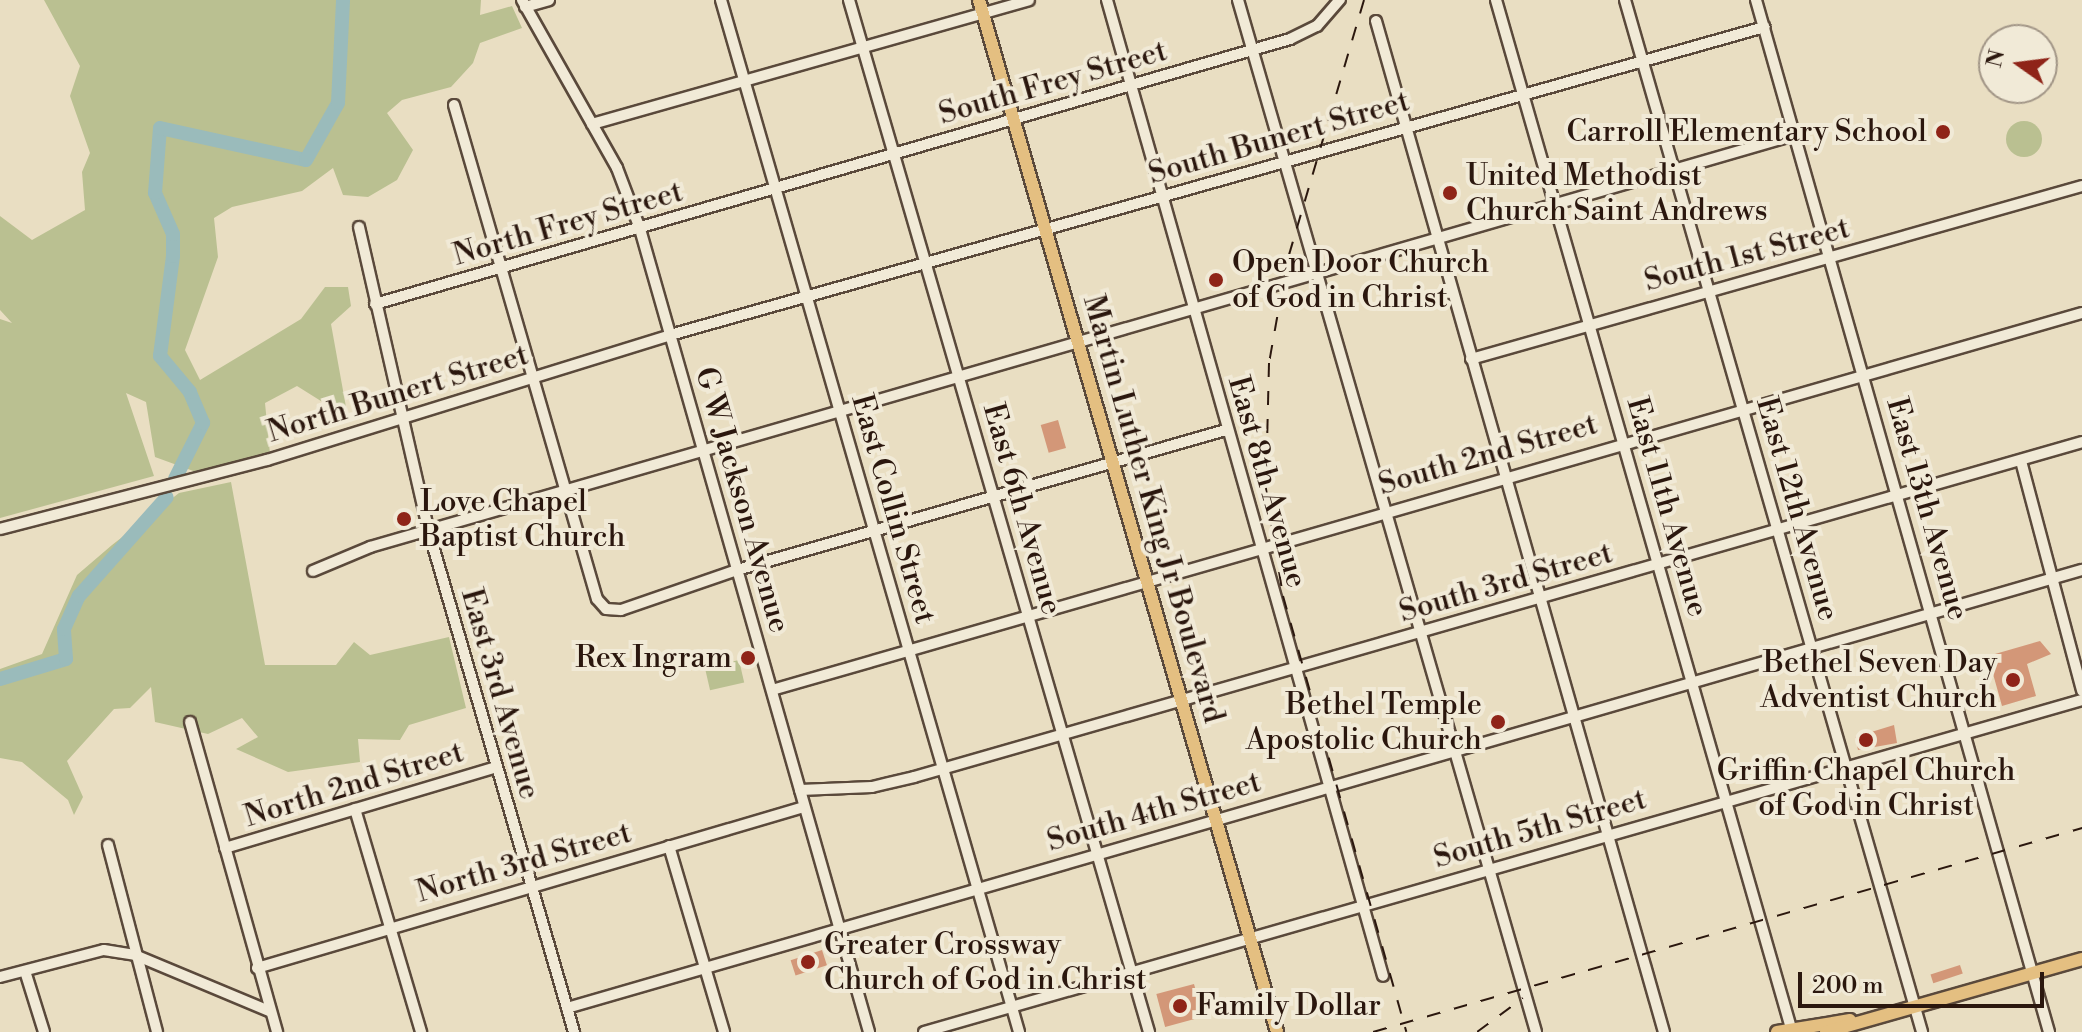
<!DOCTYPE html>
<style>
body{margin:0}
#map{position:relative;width:2082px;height:1032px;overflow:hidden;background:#e9dec2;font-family:"Libre Bodoni",serif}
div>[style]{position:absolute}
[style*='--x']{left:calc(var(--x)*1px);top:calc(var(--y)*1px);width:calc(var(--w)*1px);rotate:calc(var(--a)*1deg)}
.green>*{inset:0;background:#bac091;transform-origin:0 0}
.round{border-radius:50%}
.river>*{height:14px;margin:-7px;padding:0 7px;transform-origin:7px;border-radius:7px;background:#9abbbb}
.building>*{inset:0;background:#d39778;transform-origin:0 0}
.roads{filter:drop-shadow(2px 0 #5a493b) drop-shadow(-2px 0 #5a493b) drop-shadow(0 2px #5a493b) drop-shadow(0 -2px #5a493b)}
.minor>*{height:10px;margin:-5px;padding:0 5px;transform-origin:5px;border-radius:5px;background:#f1ead7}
.major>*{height:12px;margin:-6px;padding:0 6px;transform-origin:6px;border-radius:6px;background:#e4bf81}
.rail>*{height:2px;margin-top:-1px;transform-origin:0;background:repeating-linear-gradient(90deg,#2b170e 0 14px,transparent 0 28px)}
.dots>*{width:22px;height:22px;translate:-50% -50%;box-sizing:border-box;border:4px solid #f1ead7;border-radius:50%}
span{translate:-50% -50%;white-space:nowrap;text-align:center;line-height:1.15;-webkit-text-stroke:8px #f1ead7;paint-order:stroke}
.street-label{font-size:30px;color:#2b170e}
.poi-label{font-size:30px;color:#2b170e}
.right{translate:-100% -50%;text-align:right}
.left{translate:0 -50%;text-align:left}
.north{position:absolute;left:1978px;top:24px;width:80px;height:80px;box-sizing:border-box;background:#f1ead7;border:2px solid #a29687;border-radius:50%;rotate:284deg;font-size:22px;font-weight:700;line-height:32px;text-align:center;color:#2b170e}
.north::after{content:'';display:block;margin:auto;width:28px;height:36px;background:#8f2418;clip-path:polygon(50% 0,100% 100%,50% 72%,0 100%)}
.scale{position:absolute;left:1798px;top:972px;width:246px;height:36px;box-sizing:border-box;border:4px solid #2b170e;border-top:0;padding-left:10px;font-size:24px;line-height:28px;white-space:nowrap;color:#2b170e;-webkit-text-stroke:6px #f1ead7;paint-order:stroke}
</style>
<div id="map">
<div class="green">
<div style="clip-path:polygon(44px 0,481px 0,480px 15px,512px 6px,522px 28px,480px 43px,473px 63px,451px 87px,402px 100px,387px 113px,413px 150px,397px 180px,368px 197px,343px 195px,333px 168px,302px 191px,232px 207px,214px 218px,218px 257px,185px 350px,200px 380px,301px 319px,325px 287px,348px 287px,351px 306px,331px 324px,348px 418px,297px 386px,265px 403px,270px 454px,196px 472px,155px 457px,146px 402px,126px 393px,154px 476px,0 518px,0 319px,12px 323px,0 310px,0 216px,32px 240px,85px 210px,82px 172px,90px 153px,70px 96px,80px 66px)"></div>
<div class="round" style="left:2006px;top:121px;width:36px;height:36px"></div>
<div style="clip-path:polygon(231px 482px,265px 665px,336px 665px,354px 642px,370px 655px,449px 637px,466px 708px,409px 725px,400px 740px,358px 739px,360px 762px,288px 772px,236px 749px,258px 737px,242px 718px,208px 734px,155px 722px,151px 687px,130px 708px,114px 709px,67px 761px,83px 797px,74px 815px,68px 800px,22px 762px,0 758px,0 669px,42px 654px,77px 575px,112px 545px,179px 493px)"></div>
<div style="left:739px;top:660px;width:23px;height:35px;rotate:77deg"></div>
</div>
<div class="river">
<div style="--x:175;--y:479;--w:63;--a:-63.4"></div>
<div style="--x:203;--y:423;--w:34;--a:-113"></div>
<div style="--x:190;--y:392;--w:47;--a:-129.8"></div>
<div style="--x:160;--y:356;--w:101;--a:-82.6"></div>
<div style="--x:173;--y:256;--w:22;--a:-90"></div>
<div style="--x:173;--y:234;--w:45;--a:-113.7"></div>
<div style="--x:155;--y:193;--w:65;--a:-85.6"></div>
<div style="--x:160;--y:128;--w:149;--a:12.4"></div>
<div style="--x:306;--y:160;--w:65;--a:-60.7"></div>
<div style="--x:338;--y:103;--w:103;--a:-87.2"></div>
<div style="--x:0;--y:679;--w:69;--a:-16.9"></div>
<div style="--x:66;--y:659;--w:30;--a:-94"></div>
<div style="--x:64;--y:629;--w:36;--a:-66"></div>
<div style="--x:79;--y:596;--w:132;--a:-48.4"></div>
</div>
<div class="building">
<div style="left:1058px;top:420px;width:29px;height:18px;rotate:74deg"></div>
<div style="clip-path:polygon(2040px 641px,2051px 654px,2027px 664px,2036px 696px,2002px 706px,1988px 656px)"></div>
<div style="clip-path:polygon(1894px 725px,1897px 743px,1858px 750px,1855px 737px)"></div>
<div style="left:822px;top:950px;width:16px;height:33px;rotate:72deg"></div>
<div style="left:1960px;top:965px;width:9px;height:31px;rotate:72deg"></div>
<div style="left:1194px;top:984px;width:34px;height:39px;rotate:75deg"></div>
</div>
<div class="roads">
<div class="minor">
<div style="--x:522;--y:0;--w:193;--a:60.5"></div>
<div style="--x:617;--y:168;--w:65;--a:69.3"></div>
<div style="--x:640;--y:229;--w:835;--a:74.08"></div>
<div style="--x:721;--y:0;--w:1074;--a:73.89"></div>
<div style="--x:849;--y:0;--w:1075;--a:73.79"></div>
<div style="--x:1107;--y:0;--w:1014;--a:74.21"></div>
<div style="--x:1238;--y:0;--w:1074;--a:73.89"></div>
<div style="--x:1496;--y:0;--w:1069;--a:73.99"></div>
<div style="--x:1625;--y:0;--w:1074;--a:73.94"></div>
<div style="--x:1756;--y:0;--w:1073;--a:74.15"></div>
<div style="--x:525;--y:7;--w:25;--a:-16"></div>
<div style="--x:1376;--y:21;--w:1051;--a:74.1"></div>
<div style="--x:454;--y:105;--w:514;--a:73.86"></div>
<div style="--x:597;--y:599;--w:13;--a:48"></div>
<div style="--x:606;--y:609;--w:15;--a:4"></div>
<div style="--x:621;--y:610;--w:123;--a:-19"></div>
<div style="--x:737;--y:570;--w:509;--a:-15.98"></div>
<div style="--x:592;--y:124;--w:454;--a:-15.8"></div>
<div style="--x:359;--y:227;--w:313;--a:77.1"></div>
<div style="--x:429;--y:532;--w:521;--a:73.83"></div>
<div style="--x:375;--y:304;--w:953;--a:-16.15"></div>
<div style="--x:1290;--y:39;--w:30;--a:-26"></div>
<div style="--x:1317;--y:26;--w:35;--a:-49"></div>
<div style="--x:1471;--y:359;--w:635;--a:-15.81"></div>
<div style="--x:2021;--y:461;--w:238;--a:75.1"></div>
<div style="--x:0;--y:529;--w:276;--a:-14.5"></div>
<div style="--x:267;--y:460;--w:422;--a:-17.2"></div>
<div style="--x:670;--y:335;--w:1137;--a:-15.72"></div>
<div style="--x:313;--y:571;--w:62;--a:-22.8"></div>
<div style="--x:370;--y:547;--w:1483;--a:-16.13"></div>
<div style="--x:772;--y:690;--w:1363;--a:-16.06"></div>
<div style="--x:190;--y:722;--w:322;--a:74.3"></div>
<div style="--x:800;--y:790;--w:72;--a:-2.4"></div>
<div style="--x:872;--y:787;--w:43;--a:-13.4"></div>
<div style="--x:914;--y:777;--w:1215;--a:-16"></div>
<div style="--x:355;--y:809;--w:233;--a:73.5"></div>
<div style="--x:108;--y:845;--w:193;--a:75.3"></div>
<div style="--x:669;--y:846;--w:194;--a:73.5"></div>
<div style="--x:225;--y:848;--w:283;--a:-16.6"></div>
<div style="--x:257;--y:968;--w:570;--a:-16.4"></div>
<div style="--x:25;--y:971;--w:64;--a:72.7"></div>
<div style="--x:0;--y:977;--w:107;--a:-14.6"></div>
<div style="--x:104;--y:950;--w:31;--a:9"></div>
<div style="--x:135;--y:955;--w:145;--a:22.7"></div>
<div style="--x:567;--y:1008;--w:1577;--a:-16.13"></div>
<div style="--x:924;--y:1032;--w:1205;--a:-16"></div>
</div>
<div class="major">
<div style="--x:979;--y:0;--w:1074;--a:73.89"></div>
<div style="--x:1777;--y:1032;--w:74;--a:-9.3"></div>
<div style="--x:1826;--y:1032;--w:266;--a:-15.9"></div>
</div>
</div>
<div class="rail">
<div style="--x:1364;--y:0;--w:273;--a:106.4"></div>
<div style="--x:1287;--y:262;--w:103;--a:100.1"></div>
<div style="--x:1269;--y:363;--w:126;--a:91.4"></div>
<div style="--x:1266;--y:489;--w:108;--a:81"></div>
<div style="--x:1283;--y:596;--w:453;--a:74.2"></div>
<div style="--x:1373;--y:1032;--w:738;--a:-16.05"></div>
<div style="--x:1477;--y:1032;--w:57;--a:-36.5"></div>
</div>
<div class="dots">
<div style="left:1943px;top:132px;background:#8f2418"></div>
<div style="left:1450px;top:193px;background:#8f2418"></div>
<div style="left:1216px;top:280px;background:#8f2418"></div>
<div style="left:404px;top:519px;background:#8f2418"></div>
<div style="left:748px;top:658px;background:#8f2418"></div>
<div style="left:2013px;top:680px;background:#8f2418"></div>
<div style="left:1498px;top:722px;background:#8f2418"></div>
<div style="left:1866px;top:740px;background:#8f2418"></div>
<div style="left:808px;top:962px;background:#8f2418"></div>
<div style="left:1180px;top:1006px;background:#8f2418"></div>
</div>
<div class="street-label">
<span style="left:1053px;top:83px;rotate:-16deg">South Frey Street</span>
<span style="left:1279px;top:138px;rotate:-16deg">South Bunert Street</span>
<span style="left:568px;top:224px;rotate:-16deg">North Frey Street</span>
<span style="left:1747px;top:255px;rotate:-15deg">South 1st Street</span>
<span style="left:398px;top:394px;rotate:-17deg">North Bunert Street</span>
<span style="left:1488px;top:455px;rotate:-16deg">South 2nd Street</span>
<span style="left:1267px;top:482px;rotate:74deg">East 8th Avenue</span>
<span style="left:742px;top:500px;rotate:74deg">G W Jackson Avenue</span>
<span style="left:1667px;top:507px;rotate:74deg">East 11th Avenue</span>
<span style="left:893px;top:509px;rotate:74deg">East Collin Street</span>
<span style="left:1022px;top:509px;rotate:74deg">East 6th Avenue</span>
<span style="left:1153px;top:509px;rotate:74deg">Martin Luther King Jr Boulevard</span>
<span style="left:1797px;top:509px;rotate:74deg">East 12th Avenue</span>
<span style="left:1927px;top:509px;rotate:74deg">East 13th Avenue</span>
<span style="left:1506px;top:583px;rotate:-16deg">South 3rd Street</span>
<span style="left:500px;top:694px;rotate:74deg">East 3rd Avenue</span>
<span style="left:354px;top:785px;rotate:-17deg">North 2nd Street</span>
<span style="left:1154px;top:812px;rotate:-16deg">South 4th Street</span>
<span style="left:1540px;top:829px;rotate:-16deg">South 5th Street</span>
<span style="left:524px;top:863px;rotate:-16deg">North 3rd Street</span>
</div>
<div class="poi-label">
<span class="right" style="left:1927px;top:132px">Carroll Elementary School</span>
<span class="left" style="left:1466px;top:193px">United Methodist<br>Church Saint Andrews</span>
<span class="left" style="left:1232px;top:280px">Open Door Church<br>of God in Christ</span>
<span class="left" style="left:420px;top:519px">Love Chapel<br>Baptist Church</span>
<span class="right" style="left:732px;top:658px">Rex Ingram</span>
<span class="right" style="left:1997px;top:680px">Bethel Seven Day<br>Adventist Church</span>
<span class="right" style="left:1482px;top:722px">Bethel Temple<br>Apostolic Church</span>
<span style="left:1866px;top:788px">Griffin Chapel Church<br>of God in Christ</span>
<span class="left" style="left:824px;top:962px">Greater Crossway<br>Church of God in Christ</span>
<span class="left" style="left:1196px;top:1006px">Family Dollar</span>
</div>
<div class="north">N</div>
<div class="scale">200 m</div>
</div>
